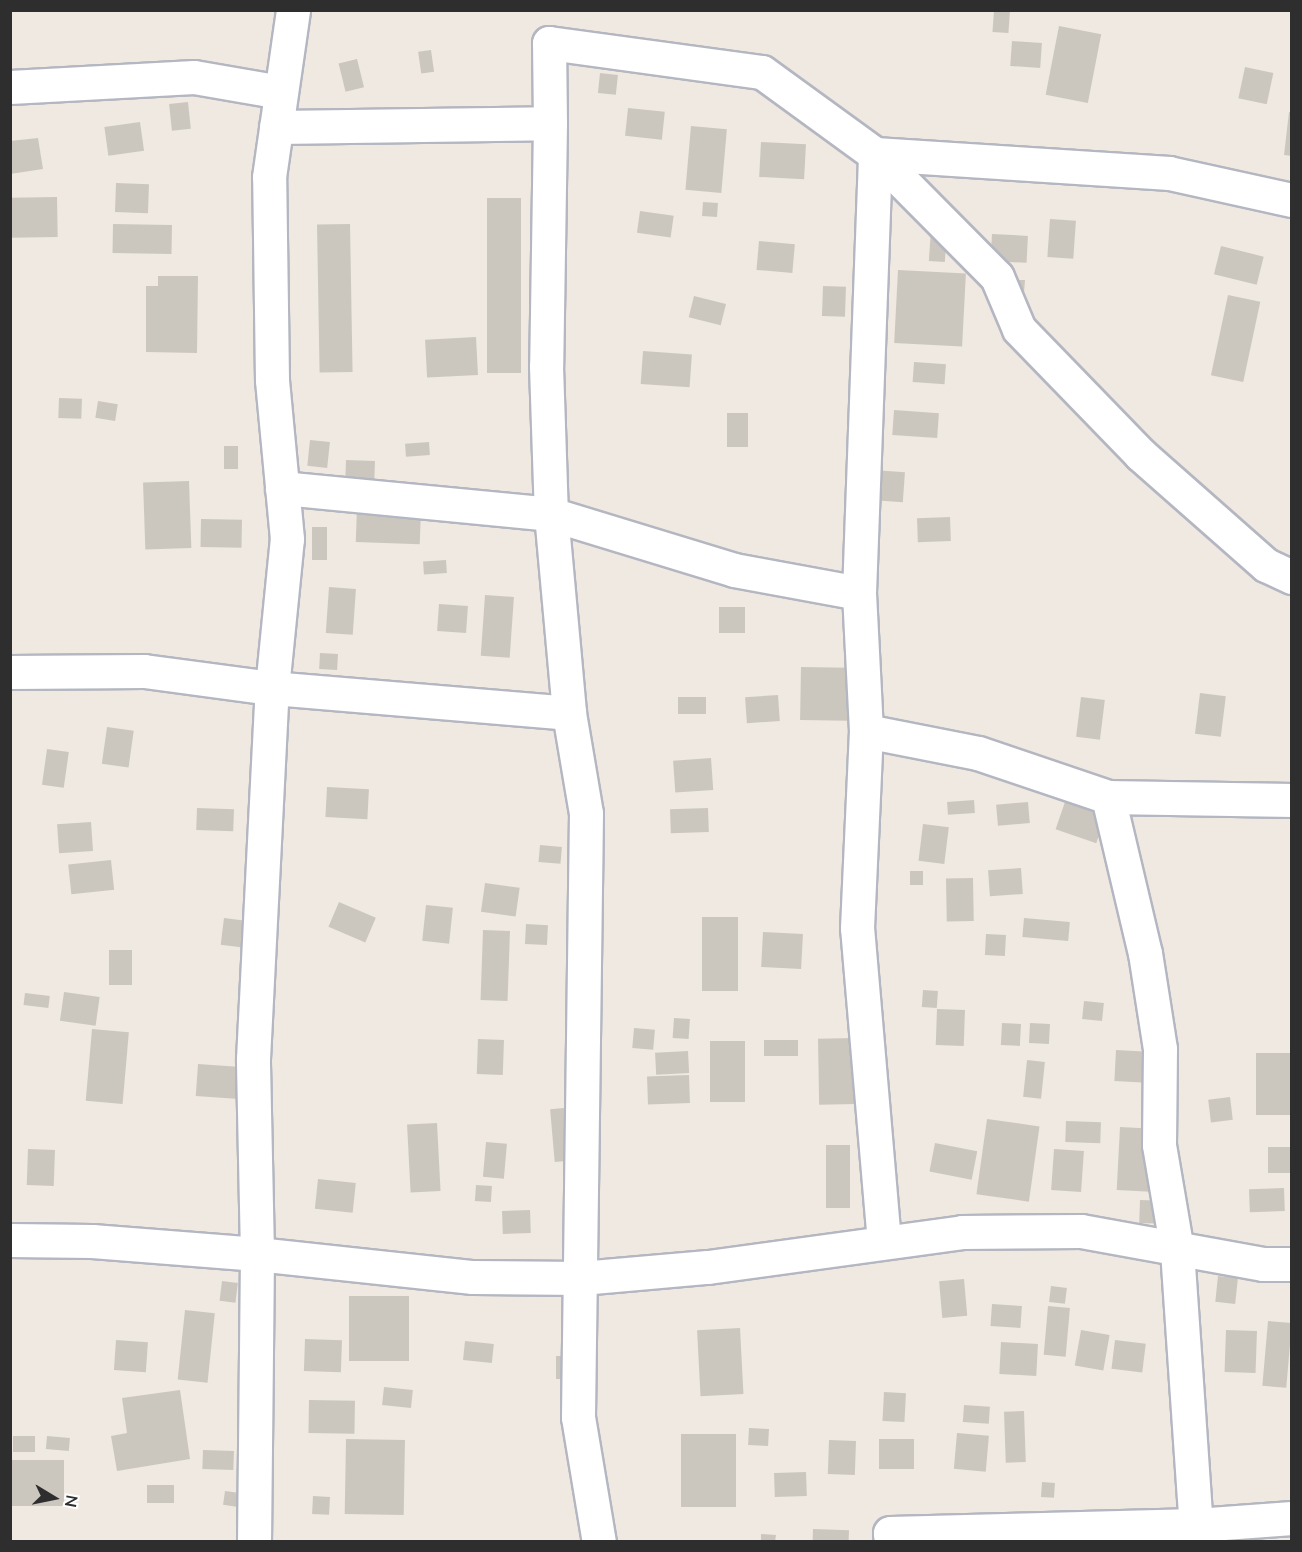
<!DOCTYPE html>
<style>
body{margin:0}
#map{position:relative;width:1302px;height:1552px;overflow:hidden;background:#efe9e1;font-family:Mulish,sans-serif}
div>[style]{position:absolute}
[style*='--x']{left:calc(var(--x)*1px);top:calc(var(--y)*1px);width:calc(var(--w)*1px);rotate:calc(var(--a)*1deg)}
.building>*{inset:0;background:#cbc7bf;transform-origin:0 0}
.roads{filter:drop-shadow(2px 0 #b4b7c1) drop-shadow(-2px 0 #b4b7c1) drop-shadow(0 2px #b4b7c1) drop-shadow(0 -2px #b4b7c1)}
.street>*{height:33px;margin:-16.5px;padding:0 16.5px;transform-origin:16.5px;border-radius:16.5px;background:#fff}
span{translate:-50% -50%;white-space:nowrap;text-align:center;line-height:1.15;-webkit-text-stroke:4.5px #fff;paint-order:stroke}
.frame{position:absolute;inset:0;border:12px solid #2e2e2e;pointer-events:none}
.north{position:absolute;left:24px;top:1468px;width:60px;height:60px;-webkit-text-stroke:4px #fff;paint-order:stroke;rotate:100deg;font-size:16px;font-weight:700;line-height:24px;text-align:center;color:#2e2e2e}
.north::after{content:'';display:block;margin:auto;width:21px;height:27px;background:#2e2e2e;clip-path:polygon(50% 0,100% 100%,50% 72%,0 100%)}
</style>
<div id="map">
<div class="building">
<div style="left:994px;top:10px;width:16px;height:22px;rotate:4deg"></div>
<div style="left:1059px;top:26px;width:43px;height:70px;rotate:11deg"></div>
<div style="left:1012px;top:41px;width:30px;height:25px;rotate:4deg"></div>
<div style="left:431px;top:50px;width:22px;height:13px;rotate:82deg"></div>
<div style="left:357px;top:59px;width:29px;height:19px;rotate:76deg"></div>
<div style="left:1245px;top:67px;width:29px;height:32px;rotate:12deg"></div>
<div style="left:600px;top:73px;width:18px;height:20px;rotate:6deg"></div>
<div style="left:188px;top:102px;width:27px;height:19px;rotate:84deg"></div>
<div style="left:628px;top:108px;width:37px;height:28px;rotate:6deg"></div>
<div style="clip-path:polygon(1289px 112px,1292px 112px,1292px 156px,1284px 155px)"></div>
<div style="left:140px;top:122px;width:29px;height:36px;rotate:82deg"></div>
<div style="left:691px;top:126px;width:36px;height:64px;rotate:5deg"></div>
<div style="clip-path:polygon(38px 138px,43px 169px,10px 174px,10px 141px)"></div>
<div style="left:761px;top:142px;width:45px;height:35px;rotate:3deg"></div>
<div style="left:116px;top:183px;width:33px;height:29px;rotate:2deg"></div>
<div style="left:57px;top:197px;width:40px;height:47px;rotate:89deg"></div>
<div style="left:487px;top:198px;width:34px;height:175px"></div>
<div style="left:703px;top:202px;width:15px;height:14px;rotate:4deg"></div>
<div style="left:640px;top:211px;width:34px;height:22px;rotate:8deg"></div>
<div style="left:1050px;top:219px;width:26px;height:38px;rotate:4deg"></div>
<div style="left:113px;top:224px;width:59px;height:29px;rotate:1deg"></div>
<div style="left:350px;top:224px;width:148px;height:33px;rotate:89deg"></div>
<div style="left:931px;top:230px;width:16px;height:31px;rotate:4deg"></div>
<div style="left:992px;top:234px;width:36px;height:27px;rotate:3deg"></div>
<div style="left:759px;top:241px;width:36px;height:29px;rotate:5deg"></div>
<div style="left:1221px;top:246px;width:44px;height:29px;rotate:14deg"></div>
<div style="left:898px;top:270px;width:68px;height:73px;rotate:3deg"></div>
<div style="clip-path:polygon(158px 276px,198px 276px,197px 353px,146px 352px,146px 286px,158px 286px)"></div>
<div style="clip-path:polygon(1013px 280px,1025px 280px,1023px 305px)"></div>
<div style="left:823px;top:286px;width:23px;height:30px;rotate:2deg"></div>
<div style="left:1228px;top:295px;width:33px;height:82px;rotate:12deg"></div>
<div style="left:694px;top:296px;width:33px;height:22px;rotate:14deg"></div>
<div style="left:476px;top:337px;width:38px;height:51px;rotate:87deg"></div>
<div style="left:643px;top:351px;width:49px;height:33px;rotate:4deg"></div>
<div style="left:914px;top:362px;width:32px;height:20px;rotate:4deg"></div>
<div style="left:59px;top:398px;width:23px;height:20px;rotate:2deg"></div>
<div style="left:98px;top:401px;width:20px;height:17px;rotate:9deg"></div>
<div style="left:894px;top:410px;width:45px;height:25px;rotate:4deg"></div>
<div style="left:727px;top:413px;width:21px;height:34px"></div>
<div style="left:310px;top:440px;width:20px;height:26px;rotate:6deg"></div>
<div style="left:429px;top:442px;width:13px;height:24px;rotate:86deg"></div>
<div style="left:224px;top:446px;width:14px;height:23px"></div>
<div style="left:346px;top:460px;width:29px;height:25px;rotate:2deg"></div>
<div style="left:873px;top:470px;width:32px;height:30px;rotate:4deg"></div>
<div style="left:189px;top:481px;width:67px;height:46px;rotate:88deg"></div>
<div style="left:357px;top:507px;width:64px;height:35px;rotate:2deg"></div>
<div style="left:950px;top:517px;width:24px;height:33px;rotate:88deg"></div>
<div style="left:201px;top:519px;width:41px;height:28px;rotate:1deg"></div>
<div style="left:312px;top:527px;width:15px;height:33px"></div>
<div style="left:446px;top:560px;width:13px;height:23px;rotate:86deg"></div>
<div style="left:329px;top:587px;width:27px;height:46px;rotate:4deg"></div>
<div style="left:485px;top:595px;width:29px;height:61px;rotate:4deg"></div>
<div style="left:439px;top:604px;width:29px;height:27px;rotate:4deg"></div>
<div style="left:745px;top:607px;width:26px;height:26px;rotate:90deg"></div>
<div style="left:320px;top:653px;width:18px;height:16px;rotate:3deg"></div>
<div style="left:801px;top:667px;width:48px;height:53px;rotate:1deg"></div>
<div style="left:1200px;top:693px;width:26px;height:41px;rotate:7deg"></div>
<div style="left:778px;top:695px;width:26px;height:33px;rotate:86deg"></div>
<div style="left:678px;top:697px;width:28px;height:17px"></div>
<div style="left:1081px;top:697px;width:24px;height:40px;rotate:7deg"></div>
<div style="left:107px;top:727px;width:27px;height:37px;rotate:8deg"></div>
<div style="left:47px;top:749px;width:22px;height:36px;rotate:8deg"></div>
<div style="left:711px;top:758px;width:32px;height:38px;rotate:86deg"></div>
<div style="left:327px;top:787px;width:42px;height:30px;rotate:3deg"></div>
<div style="left:1066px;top:799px;width:43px;height:32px;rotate:19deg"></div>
<div style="left:974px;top:800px;width:13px;height:27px;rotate:86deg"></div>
<div style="left:1028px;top:802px;width:21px;height:32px;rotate:85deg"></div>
<div style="left:197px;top:808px;width:37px;height:22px;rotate:2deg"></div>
<div style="left:708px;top:808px;width:24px;height:38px;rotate:88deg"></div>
<div style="left:91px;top:822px;width:29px;height:34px;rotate:86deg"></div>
<div style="left:923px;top:824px;width:26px;height:37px;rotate:7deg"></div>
<div style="left:540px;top:845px;width:22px;height:17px;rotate:5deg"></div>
<div style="left:111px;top:860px;width:30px;height:43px;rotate:84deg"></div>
<div style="left:1021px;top:868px;width:26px;height:33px;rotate:86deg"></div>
<div style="left:910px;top:871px;width:13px;height:14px"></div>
<div style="left:973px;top:878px;width:43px;height:27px;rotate:89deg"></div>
<div style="left:485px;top:883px;width:35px;height:29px;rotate:8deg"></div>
<div style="left:339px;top:902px;width:40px;height:27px;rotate:23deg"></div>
<div style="left:426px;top:905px;width:27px;height:36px;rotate:6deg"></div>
<div style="left:702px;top:917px;width:36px;height:74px"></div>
<div style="left:224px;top:918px;width:24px;height:27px;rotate:7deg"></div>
<div style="left:1024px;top:918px;width:46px;height:19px;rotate:5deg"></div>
<div style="left:526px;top:924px;width:22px;height:20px;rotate:3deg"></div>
<div style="left:483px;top:930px;width:27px;height:70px;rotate:2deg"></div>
<div style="left:763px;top:932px;width:40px;height:35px;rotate:3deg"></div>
<div style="left:986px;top:934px;width:20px;height:21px;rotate:3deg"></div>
<div style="left:109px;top:950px;width:23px;height:35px"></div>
<div style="left:923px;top:990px;width:15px;height:17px;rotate:4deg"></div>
<div style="left:64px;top:992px;width:36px;height:29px;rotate:8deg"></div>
<div style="left:25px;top:993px;width:25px;height:12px;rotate:7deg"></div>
<div style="left:1084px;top:1001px;width:20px;height:18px;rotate:6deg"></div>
<div style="left:937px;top:1009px;width:28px;height:36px;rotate:2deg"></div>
<div style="left:674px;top:1018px;width:16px;height:20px;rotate:4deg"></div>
<div style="left:1002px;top:1023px;width:19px;height:22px;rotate:3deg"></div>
<div style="left:1030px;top:1023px;width:20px;height:20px;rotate:3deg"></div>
<div style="left:634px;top:1028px;width:21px;height:20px;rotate:5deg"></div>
<div style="left:92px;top:1029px;width:37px;height:72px;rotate:5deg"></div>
<div style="left:855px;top:1038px;width:66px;height:37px;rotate:89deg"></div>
<div style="left:478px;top:1039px;width:26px;height:35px;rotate:2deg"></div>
<div style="left:764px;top:1040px;width:34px;height:16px"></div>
<div style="left:710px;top:1041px;width:35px;height:61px"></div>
<div style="left:1116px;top:1050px;width:37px;height:31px;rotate:3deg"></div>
<div style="left:688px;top:1051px;width:22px;height:33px;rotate:87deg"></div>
<div style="left:1292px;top:1053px;width:62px;height:36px;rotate:90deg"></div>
<div style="left:1027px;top:1060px;width:18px;height:37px;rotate:6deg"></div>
<div style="left:198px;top:1064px;width:43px;height:32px;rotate:4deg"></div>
<div style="left:689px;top:1075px;width:28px;height:42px;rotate:88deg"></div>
<div style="left:1230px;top:1097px;width:23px;height:22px;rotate:83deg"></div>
<div style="left:575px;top:1107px;width:53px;height:25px;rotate:85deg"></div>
<div style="left:987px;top:1119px;width:53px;height:76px;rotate:8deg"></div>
<div style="left:1066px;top:1121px;width:35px;height:21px;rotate:2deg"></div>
<div style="left:437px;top:1123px;width:68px;height:30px;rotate:87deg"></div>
<div style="left:1120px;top:1127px;width:34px;height:63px;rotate:3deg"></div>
<div style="left:486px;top:1142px;width:21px;height:35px;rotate:5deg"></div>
<div style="left:935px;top:1143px;width:43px;height:29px;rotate:11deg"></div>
<div style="left:826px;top:1145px;width:24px;height:63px"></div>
<div style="left:1292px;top:1147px;width:26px;height:24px;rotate:90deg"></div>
<div style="left:28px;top:1149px;width:27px;height:36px;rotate:2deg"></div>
<div style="left:1054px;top:1149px;width:30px;height:41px;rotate:4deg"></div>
<div style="left:318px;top:1179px;width:38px;height:30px;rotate:6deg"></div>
<div style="left:476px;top:1185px;width:16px;height:16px;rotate:4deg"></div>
<div style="left:1284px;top:1188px;width:23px;height:35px;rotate:88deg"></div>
<div style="left:1140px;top:1200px;width:23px;height:23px;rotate:2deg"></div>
<div style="left:530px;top:1210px;width:23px;height:28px;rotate:88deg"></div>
<div style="left:1218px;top:1276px;width:20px;height:26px;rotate:6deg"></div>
<div style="left:964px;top:1279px;width:37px;height:25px;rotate:85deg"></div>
<div style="left:222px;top:1281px;width:16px;height:20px;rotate:7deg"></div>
<div style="left:1051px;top:1286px;width:16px;height:16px;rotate:7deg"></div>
<div style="left:349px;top:1296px;width:60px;height:65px"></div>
<div style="left:992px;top:1304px;width:30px;height:22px;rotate:4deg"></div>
<div style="left:1048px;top:1306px;width:22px;height:49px;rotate:5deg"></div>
<div style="left:185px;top:1310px;width:30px;height:70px;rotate:6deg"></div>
<div style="left:1268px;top:1321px;width:24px;height:65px;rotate:5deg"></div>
<div style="left:740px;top:1328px;width:66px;height:43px;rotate:87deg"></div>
<div style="left:1081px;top:1330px;width:29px;height:36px;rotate:10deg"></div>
<div style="left:1226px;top:1330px;width:31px;height:42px;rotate:2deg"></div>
<div style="left:305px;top:1339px;width:37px;height:32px;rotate:2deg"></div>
<div style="left:116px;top:1340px;width:32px;height:30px;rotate:4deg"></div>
<div style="left:1115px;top:1340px;width:31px;height:29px;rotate:7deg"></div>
<div style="left:465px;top:1341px;width:29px;height:19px;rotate:6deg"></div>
<div style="left:1001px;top:1342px;width:37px;height:32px;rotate:3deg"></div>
<div style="left:556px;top:1356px;width:14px;height:23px"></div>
<div style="left:384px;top:1387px;width:29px;height:18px;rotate:6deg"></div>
<div style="clip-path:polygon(180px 1390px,190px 1459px,117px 1471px,111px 1436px,127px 1433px,122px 1398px)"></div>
<div style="left:884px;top:1392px;width:22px;height:29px;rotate:3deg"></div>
<div style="left:309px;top:1400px;width:46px;height:33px;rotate:1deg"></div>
<div style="left:964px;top:1405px;width:26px;height:17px;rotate:4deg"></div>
<div style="left:1024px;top:1411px;width:51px;height:20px;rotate:88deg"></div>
<div style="left:749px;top:1428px;width:20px;height:17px;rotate:3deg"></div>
<div style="left:957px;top:1433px;width:32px;height:36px;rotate:5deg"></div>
<div style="left:681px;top:1434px;width:55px;height:73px"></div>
<div style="left:13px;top:1436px;width:22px;height:16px"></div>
<div style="left:47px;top:1436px;width:23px;height:13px;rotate:5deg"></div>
<div style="left:346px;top:1439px;width:59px;height:75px;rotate:1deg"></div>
<div style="left:879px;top:1439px;width:35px;height:30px"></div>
<div style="left:856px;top:1441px;width:34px;height:27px;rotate:92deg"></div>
<div style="left:203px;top:1450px;width:31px;height:19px;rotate:2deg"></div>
<div style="left:11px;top:1460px;width:53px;height:46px"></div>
<div style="left:806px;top:1472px;width:24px;height:32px;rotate:88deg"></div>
<div style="left:1042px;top:1482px;width:13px;height:15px;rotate:4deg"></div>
<div style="left:147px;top:1485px;width:27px;height:18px"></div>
<div style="left:225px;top:1491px;width:15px;height:14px;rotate:8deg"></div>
<div style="left:313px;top:1496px;width:17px;height:18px;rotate:3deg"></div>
<div style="left:813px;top:1529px;width:36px;height:13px;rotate:2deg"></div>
<div style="clip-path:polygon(761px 1534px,776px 1535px,775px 1542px,761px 1542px)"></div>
</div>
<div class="roads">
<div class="street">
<div style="--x:10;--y:87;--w:184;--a:-3.1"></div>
<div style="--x:194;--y:77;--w:88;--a:9.8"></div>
<div style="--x:550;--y:123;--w:243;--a:90.9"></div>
<div style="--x:546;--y:366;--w:148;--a:88.1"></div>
<div style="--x:551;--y:514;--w:200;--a:84.8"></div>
<div style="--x:569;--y:713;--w:101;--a:80.4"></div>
<div style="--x:586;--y:813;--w:604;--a:90.76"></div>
<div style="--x:578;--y:1417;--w:127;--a:80.5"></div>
<div style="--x:276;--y:127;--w:274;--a:-0.8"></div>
<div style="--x:550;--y:123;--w:80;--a:-90.7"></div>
<div style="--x:549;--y:43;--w:215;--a:7.8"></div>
<div style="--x:762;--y:72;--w:140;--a:36"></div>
<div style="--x:875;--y:154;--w:173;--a:45.2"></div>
<div style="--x:997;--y:277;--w:56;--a:67.1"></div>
<div style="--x:1019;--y:329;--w:174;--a:45.9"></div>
<div style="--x:1140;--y:454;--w:168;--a:41.4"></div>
<div style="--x:1266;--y:565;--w:29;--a:25"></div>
<div style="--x:282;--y:488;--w:270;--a:5.5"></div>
<div style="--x:551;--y:514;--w:191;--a:17"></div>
<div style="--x:734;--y:570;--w:127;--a:10.4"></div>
<div style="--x:10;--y:672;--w:134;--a:-0.4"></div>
<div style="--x:144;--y:671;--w:129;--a:7.6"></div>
<div style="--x:272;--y:688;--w:298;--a:4.8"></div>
<div style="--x:866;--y:731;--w:114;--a:11.1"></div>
<div style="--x:978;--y:753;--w:137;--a:18.7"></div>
<div style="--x:1108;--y:797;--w:184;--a:0.9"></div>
<div style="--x:1108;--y:797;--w:160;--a:76.7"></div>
<div style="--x:1145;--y:953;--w:97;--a:81.1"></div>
<div style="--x:1160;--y:1049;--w:96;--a:90.6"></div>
<div style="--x:1159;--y:1145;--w:107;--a:80.3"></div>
<div style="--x:1177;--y:1250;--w:293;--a:86.1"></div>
<div style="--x:10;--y:1240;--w:82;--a:0.7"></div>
<div style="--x:92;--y:1241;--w:166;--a:4.5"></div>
<div style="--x:257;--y:1254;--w:217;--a:6.1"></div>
<div style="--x:473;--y:1277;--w:108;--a:0.5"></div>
<div style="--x:581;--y:1278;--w:127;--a:-5"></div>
<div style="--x:708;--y:1267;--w:256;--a:-7.8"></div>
<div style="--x:962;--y:1232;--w:119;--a:-0.5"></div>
<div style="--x:1081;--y:1231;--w:185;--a:10.3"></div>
<div style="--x:1263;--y:1264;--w:29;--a:0"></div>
<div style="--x:884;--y:1242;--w:315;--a:-94.9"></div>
<div style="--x:857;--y:928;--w:197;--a:-87.4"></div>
<div style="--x:866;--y:731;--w:138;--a:-92.9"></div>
<div style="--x:859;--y:593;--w:439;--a:-87.9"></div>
<div style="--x:875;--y:154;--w:295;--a:3.7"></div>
<div style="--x:1169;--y:173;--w:126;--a:12.4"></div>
<div style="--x:254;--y:1542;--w:288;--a:-89.4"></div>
<div style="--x:257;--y:1254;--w:195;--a:-91.2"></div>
<div style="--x:253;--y:1059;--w:371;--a:-87.1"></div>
<div style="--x:272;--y:688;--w:150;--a:-84.3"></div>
<div style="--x:287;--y:539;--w:160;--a:-95.4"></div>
<div style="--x:272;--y:380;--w:203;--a:-90.8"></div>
<div style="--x:269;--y:177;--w:169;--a:-81.8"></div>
<div style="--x:891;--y:1542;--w:9;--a:-96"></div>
<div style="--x:890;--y:1533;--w:306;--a:-1.5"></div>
<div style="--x:1196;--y:1525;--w:96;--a:-4.2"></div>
</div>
</div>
<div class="frame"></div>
<div class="north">N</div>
</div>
